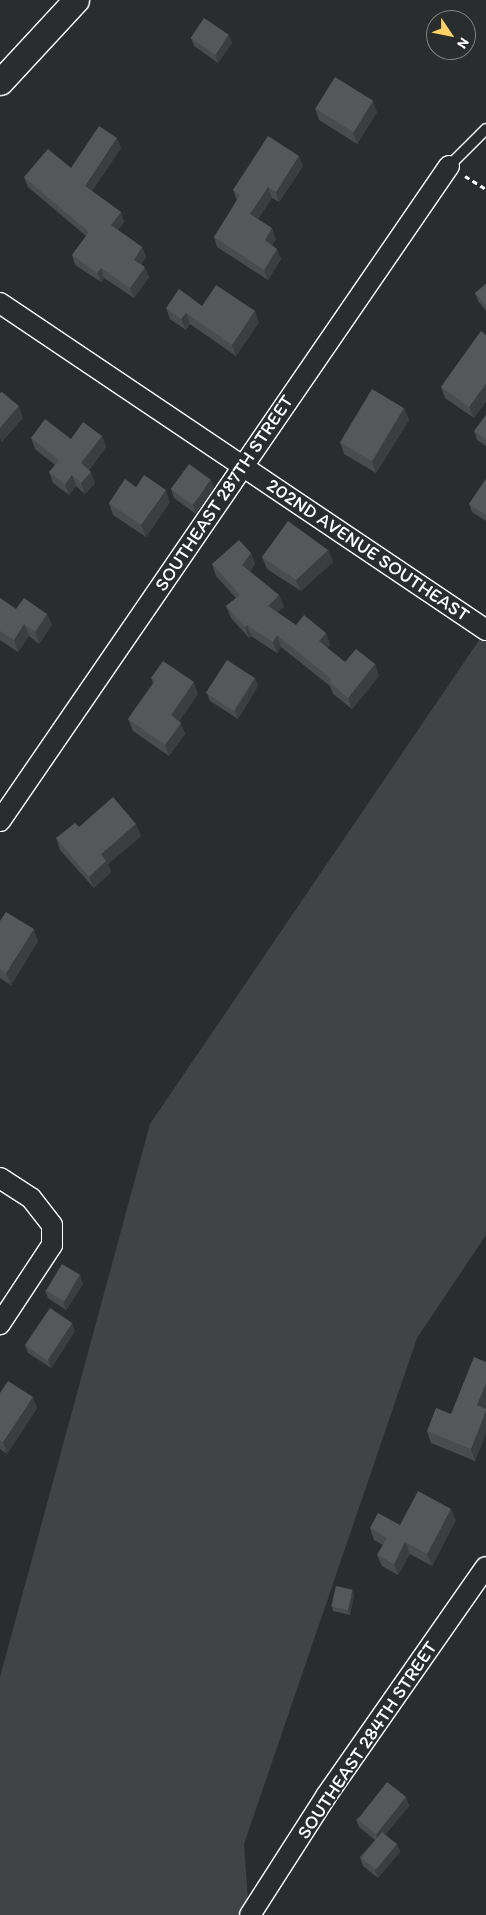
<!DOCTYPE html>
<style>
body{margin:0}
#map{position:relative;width:486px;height:1915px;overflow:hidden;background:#2a2d2e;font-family:Itim,sans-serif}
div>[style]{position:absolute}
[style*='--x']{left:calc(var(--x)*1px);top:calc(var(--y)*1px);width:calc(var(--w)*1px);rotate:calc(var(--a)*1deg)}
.green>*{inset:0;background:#414445}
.path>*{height:3px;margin-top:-1.5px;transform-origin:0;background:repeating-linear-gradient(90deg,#fff 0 5px,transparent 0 9px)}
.roads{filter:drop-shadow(1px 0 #fff) drop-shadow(-1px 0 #fff) drop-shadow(0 1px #fff) drop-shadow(0 -1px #fff)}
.service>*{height:10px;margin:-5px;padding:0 5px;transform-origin:5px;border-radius:5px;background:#2a2d2e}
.minor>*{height:20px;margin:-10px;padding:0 10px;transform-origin:10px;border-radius:10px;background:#2a2d2e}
.tertiary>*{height:25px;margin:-12.5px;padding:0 12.5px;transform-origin:12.5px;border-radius:12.5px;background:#2a2d2e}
.wall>*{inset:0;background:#494b4c}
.shaded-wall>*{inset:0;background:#3c3d3e}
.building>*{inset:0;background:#555758;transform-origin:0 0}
span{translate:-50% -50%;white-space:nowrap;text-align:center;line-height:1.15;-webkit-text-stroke:4px #2a2d2e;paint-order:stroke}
.street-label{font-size:19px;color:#fff}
.north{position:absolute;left:426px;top:10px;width:50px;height:50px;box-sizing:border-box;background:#2a2d2e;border:1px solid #7f8182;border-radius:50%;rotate:124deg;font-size:14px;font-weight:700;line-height:20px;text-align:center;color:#fff}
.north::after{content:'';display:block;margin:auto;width:18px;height:22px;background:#ffd166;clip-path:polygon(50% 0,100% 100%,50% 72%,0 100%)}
</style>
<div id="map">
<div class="green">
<div style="clip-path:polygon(486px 630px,486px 1235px,417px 1338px,244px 1844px,249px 1915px,0 1915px,0 1677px,150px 1124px)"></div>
</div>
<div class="path">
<div style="--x:465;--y:176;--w:25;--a:32"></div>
</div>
<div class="roads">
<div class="service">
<div style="--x:449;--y:166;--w:52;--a:-45"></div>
</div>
<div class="minor">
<div style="--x:0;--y:303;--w:586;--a:33.93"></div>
<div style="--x:0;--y:821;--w:794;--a:-55.57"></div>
<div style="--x:0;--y:1178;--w:37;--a:33"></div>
<div style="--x:31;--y:1198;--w:34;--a:52"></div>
<div style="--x:52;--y:1225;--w:20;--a:90"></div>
<div style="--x:52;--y:1245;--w:95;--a:123.4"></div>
<div style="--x:250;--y:1915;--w:141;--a:-57.4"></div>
<div style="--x:326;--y:1796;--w:279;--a:-55.1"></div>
</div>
<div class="tertiary">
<div style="--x:0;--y:82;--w:112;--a:-47.2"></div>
</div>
</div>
<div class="wall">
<div style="clip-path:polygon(191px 38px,232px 43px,218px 63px,194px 46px)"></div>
<div style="clip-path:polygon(315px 108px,377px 112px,357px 144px,319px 120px)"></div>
<div style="clip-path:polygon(121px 148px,92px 191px,121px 212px,124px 222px,118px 230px,142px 247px,146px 257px,141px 264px,149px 277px,134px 298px,104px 278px,101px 282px,75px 265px,72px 255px,86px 236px,28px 187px,24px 177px,71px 168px)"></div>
<div style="clip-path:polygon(303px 166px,279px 202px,272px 198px,258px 219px,276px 239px,272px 245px,281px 259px,268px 280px,217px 247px,214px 237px,237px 201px,233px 190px)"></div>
<div style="clip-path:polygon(486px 284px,486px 311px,478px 301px,475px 293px)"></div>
<div style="clip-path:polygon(202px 306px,259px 322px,236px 356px,190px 324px,186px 330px,170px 319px,166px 308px)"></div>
<div style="clip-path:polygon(481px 331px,474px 418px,445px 398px,441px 387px)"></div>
<div style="clip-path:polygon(404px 408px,409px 420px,376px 473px,344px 454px,340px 442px)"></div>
<div style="clip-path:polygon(486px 415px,486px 446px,477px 440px,474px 431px)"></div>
<div style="clip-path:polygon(102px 436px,106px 447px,89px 470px,95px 483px,85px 494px,76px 486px,69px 495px,53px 483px,49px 472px,55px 465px,35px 449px,31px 438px,71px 439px)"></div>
<div style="clip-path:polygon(486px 479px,486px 521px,472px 512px,469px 504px)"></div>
<div style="clip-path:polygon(136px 487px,170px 502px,146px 537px,113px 515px,109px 503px)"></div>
<div style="clip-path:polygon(214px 488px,196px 514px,174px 498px,171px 489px)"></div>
<div style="clip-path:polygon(328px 550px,333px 562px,301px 591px,267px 569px,262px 557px)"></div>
<div style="clip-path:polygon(251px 553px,255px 564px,250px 572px,279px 595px,284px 607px,277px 612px,296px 625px,326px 633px,330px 645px,327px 648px,345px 662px,375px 664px,379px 676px,352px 709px,333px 694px,330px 686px,281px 647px,277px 653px,251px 636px,249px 638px,231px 618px,226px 606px,236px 598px,216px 576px,212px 564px)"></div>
<div style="clip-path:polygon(0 598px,16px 609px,47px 614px,52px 625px,39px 644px,29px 636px,18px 652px,0 640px)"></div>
<div style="clip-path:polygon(151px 678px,198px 694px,179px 721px,185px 734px,169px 756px,133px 731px,128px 719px,153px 683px)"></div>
<div style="clip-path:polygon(255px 678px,258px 686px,238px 719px,210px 701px,207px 693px)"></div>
<div style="clip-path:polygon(79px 827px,141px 836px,108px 864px,111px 872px,94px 888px,60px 850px,56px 838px)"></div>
<div style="clip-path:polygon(0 921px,38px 941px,11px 985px,0 978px)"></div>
<div style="clip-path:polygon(83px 1284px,66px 1310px,48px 1298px,45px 1290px)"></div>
<div style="clip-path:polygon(75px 1331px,51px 1368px,28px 1353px,25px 1345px)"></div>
<div style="clip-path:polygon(486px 1362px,486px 1406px,475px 1461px,431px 1443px,427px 1431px,451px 1414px)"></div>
<div style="clip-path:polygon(0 1393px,37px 1408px,7px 1454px,0 1449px)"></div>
<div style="clip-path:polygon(456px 1520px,432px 1566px,410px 1554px,398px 1575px,382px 1566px,377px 1555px,383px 1545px,374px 1540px,370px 1528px)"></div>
<div style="clip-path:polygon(354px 1594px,350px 1615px,333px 1611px,332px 1607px)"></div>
<div style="clip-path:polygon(406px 1797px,409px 1806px,385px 1835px,397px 1844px,400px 1852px,378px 1878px,363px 1866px,360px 1857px,375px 1840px,359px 1827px,356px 1819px)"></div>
</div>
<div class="shaded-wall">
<div style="clip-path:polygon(229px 35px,232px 43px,218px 63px,215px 55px)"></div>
<div style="clip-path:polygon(373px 101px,377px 112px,357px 144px,353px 132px)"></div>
<div style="clip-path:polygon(117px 138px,121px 148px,88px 196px,85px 186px)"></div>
<div style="clip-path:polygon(299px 156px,303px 166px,279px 202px,276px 192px)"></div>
<div style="clip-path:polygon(268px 187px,272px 198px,254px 224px,250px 214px)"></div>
<div style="clip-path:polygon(121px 212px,124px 222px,114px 235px,111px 225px)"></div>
<div style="clip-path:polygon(272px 228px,276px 239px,268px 251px,265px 240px)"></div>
<div style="clip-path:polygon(142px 247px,146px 257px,137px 269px,134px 260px)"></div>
<div style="clip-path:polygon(277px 249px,281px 259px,268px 280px,264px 270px)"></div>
<div style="clip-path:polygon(145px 267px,149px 277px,134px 298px,130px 288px)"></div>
<div style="clip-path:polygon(101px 268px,104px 278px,101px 282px,97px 273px)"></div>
<div style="clip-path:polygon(255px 311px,259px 322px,236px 356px,232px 345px)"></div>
<div style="clip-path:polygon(186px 313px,190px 324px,186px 330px,181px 319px)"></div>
<div style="clip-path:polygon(486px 384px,486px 402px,474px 418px,469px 407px)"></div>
<div style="clip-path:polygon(19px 406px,23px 418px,2px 442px,0 438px,0 428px)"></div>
<div style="clip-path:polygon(404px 408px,409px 420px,376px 473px,372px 462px)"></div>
<div style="clip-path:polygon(102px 436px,106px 447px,85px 474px,81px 463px)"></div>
<div style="clip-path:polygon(91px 472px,95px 483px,85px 494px,81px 483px)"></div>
<div style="clip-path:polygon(72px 475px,76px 486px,69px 495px,65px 484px)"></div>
<div style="clip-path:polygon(211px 480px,214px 488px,196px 514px,193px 505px)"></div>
<div style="clip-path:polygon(166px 490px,170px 502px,146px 537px,141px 525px)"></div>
<div style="clip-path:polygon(328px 550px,333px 562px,301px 591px,296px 580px)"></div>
<div style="clip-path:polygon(251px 553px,255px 564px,246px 577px,242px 565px)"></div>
<div style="clip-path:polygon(279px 595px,284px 607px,272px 617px,268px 606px)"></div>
<div style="clip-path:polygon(47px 614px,52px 625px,39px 644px,35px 632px)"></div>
<div style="clip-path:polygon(24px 624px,29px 636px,18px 652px,14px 640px)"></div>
<div style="clip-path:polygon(247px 625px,251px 636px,249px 638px,245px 627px)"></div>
<div style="clip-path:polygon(326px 633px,330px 645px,323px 653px,319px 641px)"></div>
<div style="clip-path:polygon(277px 635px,281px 647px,277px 653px,273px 642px)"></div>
<div style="clip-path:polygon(375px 664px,379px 676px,352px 709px,348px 698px)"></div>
<div style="clip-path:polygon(255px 678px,258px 686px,238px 719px,235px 711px)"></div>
<div style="clip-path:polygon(194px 682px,198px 694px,175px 727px,171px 715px)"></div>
<div style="clip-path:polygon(181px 723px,185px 734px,169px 756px,165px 745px)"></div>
<div style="clip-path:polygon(136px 824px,141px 836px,108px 864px,111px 872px,94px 888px,89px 877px,101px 854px)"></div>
<div style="clip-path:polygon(34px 929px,38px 941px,11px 985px,6px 973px)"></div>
<div style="clip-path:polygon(80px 1275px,83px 1284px,66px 1310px,63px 1302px)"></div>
<div style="clip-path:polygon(72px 1323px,75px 1331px,51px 1368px,48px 1360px)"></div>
<div style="clip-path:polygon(486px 1383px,486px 1406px,482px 1417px,477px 1405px)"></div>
<div style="clip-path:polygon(33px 1397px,37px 1408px,7px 1454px,3px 1442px)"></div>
<div style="clip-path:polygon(486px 1411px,486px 1434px,475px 1461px,471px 1449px)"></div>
<div style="clip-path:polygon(451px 1509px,456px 1520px,432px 1566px,427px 1554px)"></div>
<div style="clip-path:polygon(405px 1542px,410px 1554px,398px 1575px,394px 1564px)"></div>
<div style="clip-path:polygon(353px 1590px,354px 1594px,350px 1615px,348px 1610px)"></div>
<div style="clip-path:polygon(406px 1797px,409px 1806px,379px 1843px,376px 1834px)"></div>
<div style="clip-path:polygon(397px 1844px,400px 1852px,378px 1878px,375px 1870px)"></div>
</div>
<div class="building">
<div style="left:204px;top:18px;width:30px;height:24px;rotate:34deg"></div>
<div style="left:335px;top:77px;width:45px;height:37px;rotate:32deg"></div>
<div style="clip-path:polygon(99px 126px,117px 138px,85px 186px,121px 212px,111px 225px,142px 247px,134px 260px,145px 267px,130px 288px,101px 268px,97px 273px,72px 255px,89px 232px,24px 177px,48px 149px,71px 168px)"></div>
<div style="clip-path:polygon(268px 136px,299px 156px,276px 192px,268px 187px,250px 214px,272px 228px,265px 240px,277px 249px,264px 270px,214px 237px,240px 195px,233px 190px)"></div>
<div style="clip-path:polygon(486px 284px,486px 306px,475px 293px)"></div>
<div style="clip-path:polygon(216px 285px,255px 311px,232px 345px,186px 313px,181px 319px,166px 308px,179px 289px,202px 306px)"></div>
<div style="clip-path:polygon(481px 331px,486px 335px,486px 384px,469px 407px,441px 387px)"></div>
<div style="left:372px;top:389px;width:37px;height:62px;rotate:31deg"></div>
<div style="clip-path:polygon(2px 392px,19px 406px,0 428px,0 393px)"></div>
<div style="clip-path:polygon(486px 415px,486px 440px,474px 431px)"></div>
<div style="clip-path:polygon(45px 419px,71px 439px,83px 422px,102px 436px,81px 463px,91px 472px,81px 483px,72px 475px,65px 484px,49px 472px,59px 460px,31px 438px)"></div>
<div style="left:189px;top:464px;width:27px;height:31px;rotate:36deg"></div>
<div style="clip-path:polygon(144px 475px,166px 490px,141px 525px,109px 503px,125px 479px,136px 487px)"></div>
<div style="clip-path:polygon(486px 479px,486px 515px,469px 504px)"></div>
<div style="clip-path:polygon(288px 521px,328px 550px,296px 580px,262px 557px)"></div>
<div style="clip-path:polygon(239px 540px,251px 553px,242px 565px,279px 595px,268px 606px,296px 625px,304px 615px,326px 633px,319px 641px,345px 662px,356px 649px,375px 664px,348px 698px,329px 682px,331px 679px,277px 635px,273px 642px,247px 625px,245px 627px,226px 606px,240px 595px,212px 564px)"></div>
<div style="clip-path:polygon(0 598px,16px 609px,24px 598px,47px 614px,35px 632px,24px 624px,14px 640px,0 631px)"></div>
<div style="left:227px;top:660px;width:33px;height:39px;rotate:33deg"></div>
<div style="clip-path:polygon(163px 661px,194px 682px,171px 715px,181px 723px,165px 745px,128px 719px,155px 681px,151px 678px)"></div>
<div style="clip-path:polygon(113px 797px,136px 824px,101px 854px,106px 861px,89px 877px,56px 838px,75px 823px,79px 827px)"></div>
<div style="clip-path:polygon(6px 912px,34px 929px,6px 973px,0 969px,0 921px)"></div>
<div style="left:62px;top:1264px;width:21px;height:31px;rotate:31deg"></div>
<div style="left:50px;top:1308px;width:27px;height:45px;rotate:34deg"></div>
<div style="clip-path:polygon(474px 1357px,486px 1362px,486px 1383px,477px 1405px,486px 1409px,486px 1411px,471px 1449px,427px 1431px,436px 1408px,451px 1414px)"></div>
<div style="clip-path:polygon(8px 1381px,33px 1397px,3px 1442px,0 1440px,0 1393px)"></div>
<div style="clip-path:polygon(418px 1491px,451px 1509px,427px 1554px,405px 1542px,394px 1564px,377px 1555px,387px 1538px,370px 1528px,378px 1513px,400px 1525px)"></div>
<div style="left:336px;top:1586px;width:17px;height:21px;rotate:13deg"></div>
<div style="left:387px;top:1782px;width:24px;height:48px;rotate:38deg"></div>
<div style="left:382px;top:1832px;width:19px;height:33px;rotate:39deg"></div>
</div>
<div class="street-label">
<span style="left:224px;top:493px;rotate:-56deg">SOUTHEAST 287TH STREET</span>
<span style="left:368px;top:550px;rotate:34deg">202ND AVENUE SOUTHEAST</span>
<span style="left:367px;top:1740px;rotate:-56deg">SOUTHEAST 284TH STREET</span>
</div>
<div class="north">N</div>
</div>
